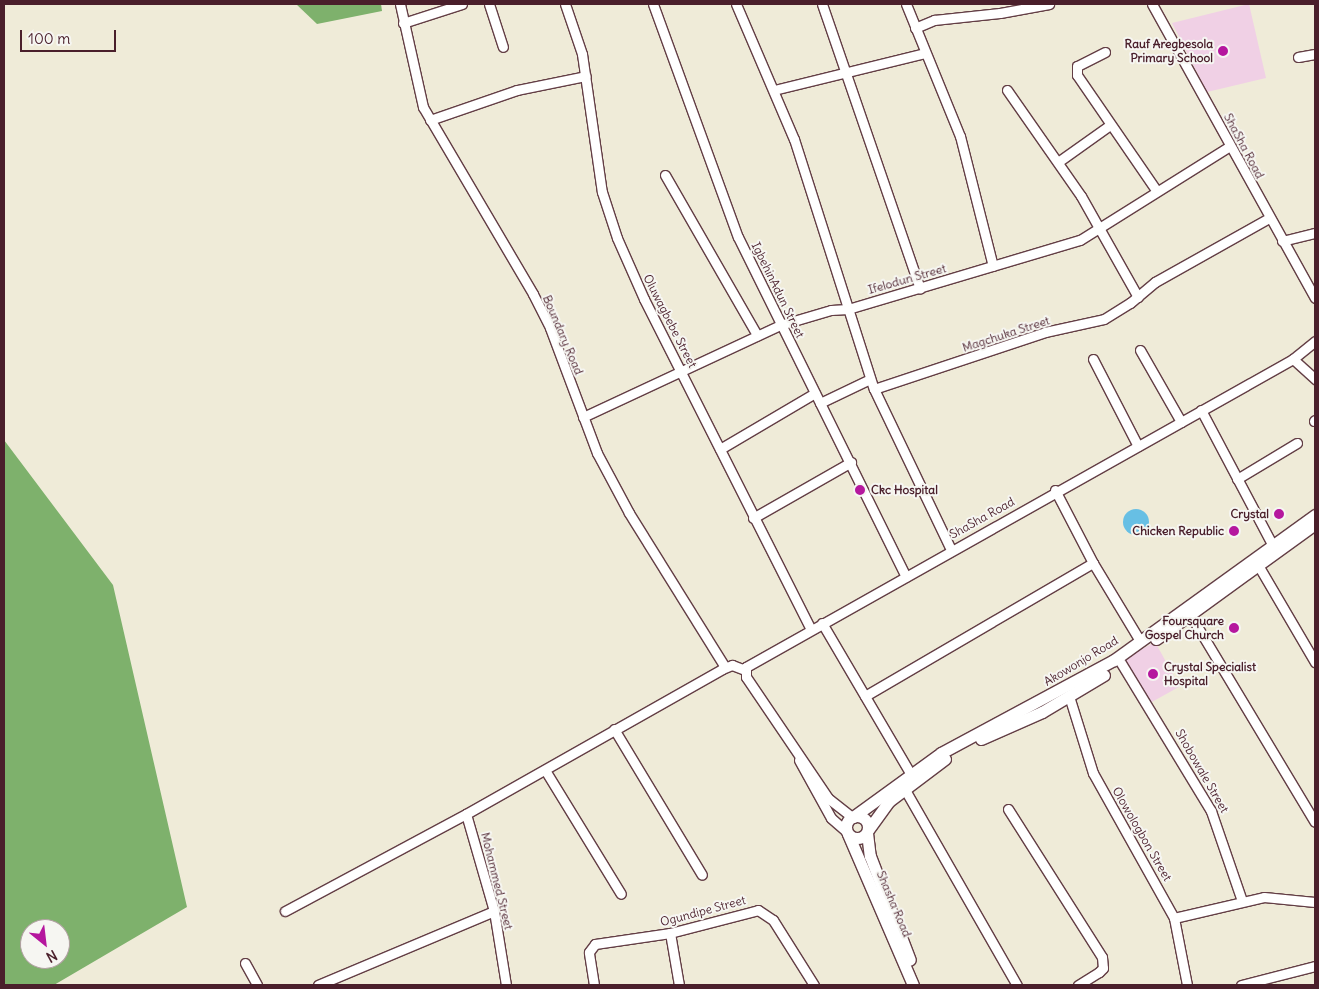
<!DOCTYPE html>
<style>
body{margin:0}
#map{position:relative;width:1319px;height:989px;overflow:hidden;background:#efebd8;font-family:Delius,sans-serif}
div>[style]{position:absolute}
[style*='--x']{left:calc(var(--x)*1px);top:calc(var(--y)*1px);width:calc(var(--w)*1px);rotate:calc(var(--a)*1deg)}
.built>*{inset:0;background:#f0d0e5;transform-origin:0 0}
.forest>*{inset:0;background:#7eb16c}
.water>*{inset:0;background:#67bfe4}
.round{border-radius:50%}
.roads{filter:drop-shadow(1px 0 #633e45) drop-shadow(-1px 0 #633e45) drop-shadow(0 1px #633e45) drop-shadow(0 -1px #633e45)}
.minor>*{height:9px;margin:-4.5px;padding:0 4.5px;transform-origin:4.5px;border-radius:4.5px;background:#fff}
.major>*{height:11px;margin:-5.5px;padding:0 5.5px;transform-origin:5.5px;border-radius:5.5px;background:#fff}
.major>.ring{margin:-5.5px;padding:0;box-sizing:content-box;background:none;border:11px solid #fff;border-radius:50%}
.dots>*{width:14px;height:14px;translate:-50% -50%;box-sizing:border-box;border:2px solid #f6f6f2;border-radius:50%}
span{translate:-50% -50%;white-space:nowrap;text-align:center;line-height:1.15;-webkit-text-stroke:4px #f6f6f2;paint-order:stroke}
.poi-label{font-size:12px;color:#4a1f2b;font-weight:700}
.right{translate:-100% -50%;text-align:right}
.left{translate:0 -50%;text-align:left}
.street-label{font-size:12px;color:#4a1f2b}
.frame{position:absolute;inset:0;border:5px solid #4a1f2b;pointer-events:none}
.north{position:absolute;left:20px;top:919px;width:50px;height:50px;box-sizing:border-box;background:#f6f6f2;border:1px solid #b1a0a2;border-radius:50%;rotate:151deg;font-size:14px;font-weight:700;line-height:20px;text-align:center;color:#4a1f2b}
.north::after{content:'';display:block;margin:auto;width:18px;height:22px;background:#b5179e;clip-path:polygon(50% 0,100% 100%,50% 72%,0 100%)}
.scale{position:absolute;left:20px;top:30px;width:96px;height:22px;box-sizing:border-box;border:2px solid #4a1f2b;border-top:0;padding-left:6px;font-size:15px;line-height:18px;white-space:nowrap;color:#4a1f2b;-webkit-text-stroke:4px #f6f6f2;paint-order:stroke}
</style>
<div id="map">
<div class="built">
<div style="clip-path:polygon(1249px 4px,1266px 78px,1207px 92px,1172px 23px)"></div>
<div style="left:1155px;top:642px;width:51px;height:36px;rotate:61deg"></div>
</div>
<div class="forest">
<div style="clip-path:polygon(296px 4px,381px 4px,382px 11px,317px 24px)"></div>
<div style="clip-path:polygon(evenodd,4px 440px,113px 585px,187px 907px,54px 985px,4px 985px,4px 440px,30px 929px,60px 929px,60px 959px,30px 959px,30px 929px)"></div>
</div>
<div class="water">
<div class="round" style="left:1123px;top:509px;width:26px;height:26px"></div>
</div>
<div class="roads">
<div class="minor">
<div style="--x:400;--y:4;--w:106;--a:77.4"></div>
<div style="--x:423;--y:107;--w:217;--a:59.5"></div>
<div style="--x:533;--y:294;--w:38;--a:63"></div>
<div style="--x:550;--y:328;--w:134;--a:69.4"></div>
<div style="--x:597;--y:453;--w:68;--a:61.9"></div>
<div style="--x:629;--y:513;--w:181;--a:58.1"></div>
<div style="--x:489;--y:4;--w:45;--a:72"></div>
<div style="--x:565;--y:4;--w:53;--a:71.2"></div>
<div style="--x:582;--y:54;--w:139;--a:81.8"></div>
<div style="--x:602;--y:192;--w:48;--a:71.9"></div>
<div style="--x:617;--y:238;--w:67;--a:66.1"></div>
<div style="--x:644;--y:299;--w:370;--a:63.2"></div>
<div style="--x:653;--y:4;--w:248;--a:70"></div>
<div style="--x:738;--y:237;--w:379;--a:63.7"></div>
<div style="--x:736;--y:4;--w:147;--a:66.8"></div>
<div style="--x:794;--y:139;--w:262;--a:72.3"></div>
<div style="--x:874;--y:389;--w:178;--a:64.4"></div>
<div style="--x:822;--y:4;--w:301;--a:71"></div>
<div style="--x:906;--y:4;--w:143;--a:67.8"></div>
<div style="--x:960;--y:136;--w:134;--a:75.8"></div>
<div style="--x:1152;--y:4;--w:336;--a:61"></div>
<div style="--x:403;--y:23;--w:62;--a:-17.9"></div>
<div style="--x:915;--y:28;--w:21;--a:-23"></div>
<div style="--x:934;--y:20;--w:66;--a:-6.1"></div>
<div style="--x:1000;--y:13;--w:50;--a:-10.4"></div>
<div style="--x:1105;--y:52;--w:31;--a:153"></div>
<div style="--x:1077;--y:66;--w:9;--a:90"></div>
<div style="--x:1077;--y:75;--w:140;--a:55.5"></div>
<div style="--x:1298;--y:57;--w:17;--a:-10"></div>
<div style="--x:774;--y:90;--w:155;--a:-13.8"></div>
<div style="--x:1007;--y:90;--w:129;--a:55.1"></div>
<div style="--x:1081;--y:196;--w:116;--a:60.6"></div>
<div style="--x:430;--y:120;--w:92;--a:-19"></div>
<div style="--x:517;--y:90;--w:70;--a:-11.5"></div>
<div style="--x:1058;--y:162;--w:64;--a:-35.4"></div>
<div style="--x:665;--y:175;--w:185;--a:60.1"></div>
<div style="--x:1282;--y:241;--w:34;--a:-14"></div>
<div style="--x:1140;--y:350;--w:83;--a:60.3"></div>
<div style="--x:1093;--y:359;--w:98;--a:62.7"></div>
<div style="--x:1293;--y:359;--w:30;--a:42"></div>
<div style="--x:874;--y:389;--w:180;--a:-18.4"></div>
<div style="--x:1045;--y:332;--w:60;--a:-12.4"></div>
<div style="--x:1104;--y:319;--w:31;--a:-32"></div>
<div style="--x:1130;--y:303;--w:33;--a:-40"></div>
<div style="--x:1155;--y:282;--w:131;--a:-29.3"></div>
<div style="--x:820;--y:403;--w:55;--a:-25.6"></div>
<div style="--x:1201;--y:410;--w:152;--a:62.1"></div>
<div style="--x:583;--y:417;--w:217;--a:-25"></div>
<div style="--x:780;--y:325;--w:53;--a:-16.4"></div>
<div style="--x:831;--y:310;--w:17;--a:-3"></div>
<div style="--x:848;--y:309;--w:242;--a:-16.6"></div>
<div style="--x:1080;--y:240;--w:177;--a:-32.1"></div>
<div style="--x:1314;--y:421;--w:1;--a:-45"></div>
<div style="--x:720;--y:449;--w:110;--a:-30.5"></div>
<div style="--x:1237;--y:479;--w:70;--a:-31"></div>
<div style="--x:1055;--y:490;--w:82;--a:62.5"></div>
<div style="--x:1093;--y:563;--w:91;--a:58.9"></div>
<div style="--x:753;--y:518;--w:113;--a:-29.7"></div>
<div style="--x:1258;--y:565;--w:113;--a:59.6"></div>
<div style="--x:1191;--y:616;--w:240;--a:59"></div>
<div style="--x:822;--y:623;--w:174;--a:59.6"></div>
<div style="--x:1121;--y:663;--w:173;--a:58.7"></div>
<div style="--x:1211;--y:811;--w:95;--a:71"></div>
<div style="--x:865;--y:696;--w:264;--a:-30.3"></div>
<div style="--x:1069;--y:696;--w:81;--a:72.7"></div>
<div style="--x:1093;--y:773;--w:166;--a:60.8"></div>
<div style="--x:1174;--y:918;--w:68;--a:79"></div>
<div style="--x:614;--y:729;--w:170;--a:58.9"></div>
<div style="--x:799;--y:760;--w:66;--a:61.1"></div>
<div style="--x:831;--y:818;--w:21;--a:41"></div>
<div style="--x:545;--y:770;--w:145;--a:58.5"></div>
<div style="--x:904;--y:788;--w:227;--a:60.2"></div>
<div style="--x:1008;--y:809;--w:175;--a:57.6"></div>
<div style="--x:1102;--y:957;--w:11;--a:85"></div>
<div style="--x:1103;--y:968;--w:6;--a:135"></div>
<div style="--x:1099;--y:972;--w:25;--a:148"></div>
<div style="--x:466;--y:814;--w:101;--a:73.9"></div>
<div style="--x:494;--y:911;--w:75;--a:80.8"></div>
<div style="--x:852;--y:817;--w:31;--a:-142"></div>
<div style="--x:828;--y:798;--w:146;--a:-124.1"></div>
<div style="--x:746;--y:677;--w:10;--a:-90"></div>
<div style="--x:746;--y:667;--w:628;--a:-29.38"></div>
<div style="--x:1293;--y:359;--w:28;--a:-39"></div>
<div style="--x:285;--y:911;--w:205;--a:-28.2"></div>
<div style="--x:466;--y:814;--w:294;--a:-29.5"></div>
<div style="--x:722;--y:669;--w:11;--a:-22"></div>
<div style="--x:732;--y:665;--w:14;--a:21"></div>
<div style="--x:1174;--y:918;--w:92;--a:-13.1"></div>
<div style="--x:1264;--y:897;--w:51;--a:5.6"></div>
<div style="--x:670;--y:933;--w:53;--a:80.2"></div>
<div style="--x:245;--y:963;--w:25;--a:61"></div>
<div style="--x:318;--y:985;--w:191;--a:-22.8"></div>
<div style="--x:594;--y:985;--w:33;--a:-99"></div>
<div style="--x:589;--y:952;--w:10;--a:-53"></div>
<div style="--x:595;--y:944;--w:76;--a:-8.3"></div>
<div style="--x:670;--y:933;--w:91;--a:-14.6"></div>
<div style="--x:758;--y:910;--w:18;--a:34"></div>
<div style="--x:773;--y:920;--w:77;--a:57.8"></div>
<div style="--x:1241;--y:985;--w:76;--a:-14.4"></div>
</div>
<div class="major">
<div style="--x:1156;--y:639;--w:196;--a:-35.9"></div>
<div style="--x:981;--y:739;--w:67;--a:-23.9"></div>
<div style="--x:1042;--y:712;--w:72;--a:-30.8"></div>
<div class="ring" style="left:846px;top:816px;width:11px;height:11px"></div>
<div style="--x:853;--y:817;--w:109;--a:-36"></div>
<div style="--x:941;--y:753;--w:196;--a:-28.3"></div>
<div style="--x:1114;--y:660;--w:248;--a:-35.8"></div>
<div style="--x:868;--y:830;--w:36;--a:-54"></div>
<div style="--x:889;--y:801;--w:70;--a:-36.9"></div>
<div style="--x:867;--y:833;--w:23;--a:83"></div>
<div style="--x:870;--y:856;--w:111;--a:69"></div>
<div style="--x:848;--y:834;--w:164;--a:66.7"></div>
</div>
</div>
<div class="dots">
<div style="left:1223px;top:51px;background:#b5179e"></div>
<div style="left:860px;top:490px;background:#b5179e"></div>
<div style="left:1279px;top:514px;background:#b5179e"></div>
<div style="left:1234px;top:531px;background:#b5179e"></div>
<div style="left:1234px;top:628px;background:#b5179e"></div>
<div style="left:1153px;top:674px;background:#b5179e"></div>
</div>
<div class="poi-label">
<span class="right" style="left:1213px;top:51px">Rauf Aregbesola<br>Primary School</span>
<span class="left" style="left:871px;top:490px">Ckc Hospital</span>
<span class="right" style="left:1269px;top:514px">Crystal</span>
<span class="right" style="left:1224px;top:531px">Chicken Republic</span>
<span class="right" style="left:1224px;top:628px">Foursquare<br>Gospel Church</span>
<span class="left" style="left:1164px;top:674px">Crystal Specialist<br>Hospital</span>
</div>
<div class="street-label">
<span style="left:1244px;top:146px;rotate:62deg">ShaSha Road</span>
<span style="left:907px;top:279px;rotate:-16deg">Ifelodun Street</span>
<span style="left:778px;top:290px;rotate:64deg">IgbehinAdun Street</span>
<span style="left:670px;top:321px;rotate:63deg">Oluwagbebe Street</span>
<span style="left:1006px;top:334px;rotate:-18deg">Magchuka Street</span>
<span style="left:563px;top:335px;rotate:67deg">Boundary Road</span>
<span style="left:982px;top:518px;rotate:-29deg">ShaSha Road</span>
<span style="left:1081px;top:661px;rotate:-31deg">Akowonjo Road</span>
<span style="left:1202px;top:771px;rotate:60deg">Shobowale Street</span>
<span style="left:1142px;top:834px;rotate:60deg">Olowologbon Street</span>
<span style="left:497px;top:881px;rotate:76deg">Mohammed Street</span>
<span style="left:894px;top:904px;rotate:67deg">Shasha Road</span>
<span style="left:703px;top:911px;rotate:-15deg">Ogundipe Street</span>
</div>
<div class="frame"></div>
<div class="north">N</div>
<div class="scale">100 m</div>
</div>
